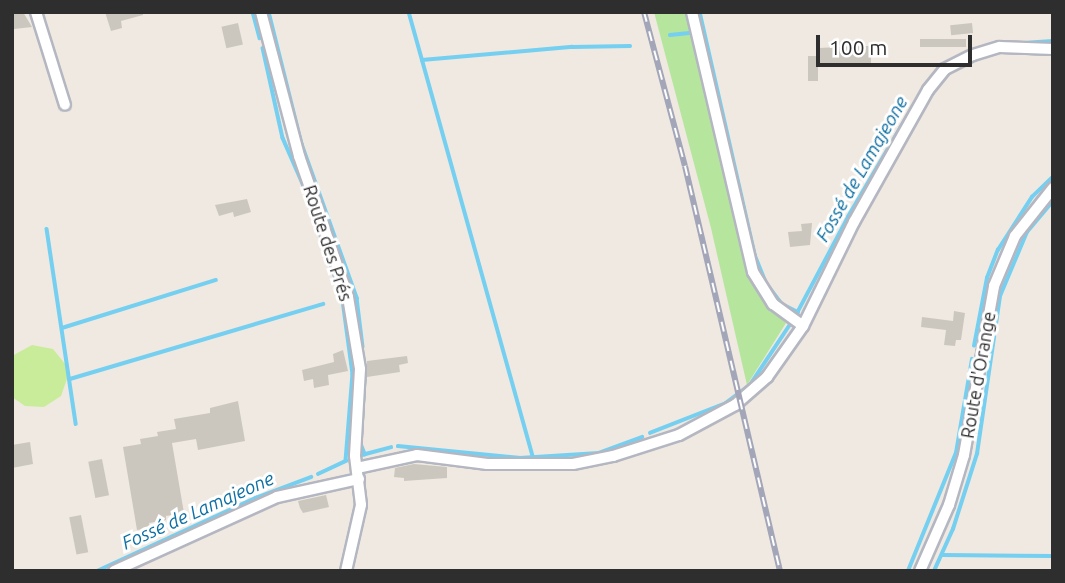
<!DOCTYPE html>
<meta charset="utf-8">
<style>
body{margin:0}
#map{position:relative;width:1065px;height:583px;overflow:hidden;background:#efe9e1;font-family:Ubuntu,sans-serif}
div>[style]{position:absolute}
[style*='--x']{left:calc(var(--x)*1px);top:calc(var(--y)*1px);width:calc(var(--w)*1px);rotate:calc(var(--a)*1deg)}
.green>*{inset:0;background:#b6e59e}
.pitch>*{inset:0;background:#c9ec9a}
.stream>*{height:3.5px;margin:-1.75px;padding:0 1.75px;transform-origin:1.75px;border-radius:1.75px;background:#75cff0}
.building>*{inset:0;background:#cbc7bf;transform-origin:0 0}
.roads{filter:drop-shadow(2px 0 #b4b7c1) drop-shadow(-2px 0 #b4b7c1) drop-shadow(0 2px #b4b7c1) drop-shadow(0 -2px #b4b7c1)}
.minor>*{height:10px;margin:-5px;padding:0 5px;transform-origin:5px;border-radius:5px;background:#fff}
.rail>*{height:6px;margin-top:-3px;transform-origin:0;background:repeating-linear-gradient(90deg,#fff 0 10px,#a3a6b8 0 20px);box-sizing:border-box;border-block:2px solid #a3a6b8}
span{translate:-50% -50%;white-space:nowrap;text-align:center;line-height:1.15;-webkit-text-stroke:6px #fff;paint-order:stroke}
.street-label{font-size:18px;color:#2e2e2e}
.water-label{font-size:19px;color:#0d6fa3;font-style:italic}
.frame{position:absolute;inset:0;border:14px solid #2e2e2e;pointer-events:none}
.scale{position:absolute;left:816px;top:35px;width:156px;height:32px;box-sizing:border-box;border:4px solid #2e2e2e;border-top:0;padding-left:9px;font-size:21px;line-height:24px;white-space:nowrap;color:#2e2e2e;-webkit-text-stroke:5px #fff;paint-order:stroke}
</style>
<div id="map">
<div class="green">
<div style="clip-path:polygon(654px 12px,689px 12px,736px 214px,771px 308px,786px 323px,747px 385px,711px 228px)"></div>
</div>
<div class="pitch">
<div style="clip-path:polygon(32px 345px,53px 349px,66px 365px,68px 376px,61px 396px,44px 407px,25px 406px,12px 397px,12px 356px)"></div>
</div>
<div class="stream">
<div style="--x:253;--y:12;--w:27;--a:75"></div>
<div style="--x:269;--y:12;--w:136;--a:76"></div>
<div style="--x:302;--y:144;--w:164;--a:70.3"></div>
<div style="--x:357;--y:298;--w:49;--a:83"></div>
<div style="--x:409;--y:12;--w:462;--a:74.4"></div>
<div style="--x:700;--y:12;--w:249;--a:77.2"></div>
<div style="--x:755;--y:255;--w:31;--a:68"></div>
<div style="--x:767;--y:284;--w:25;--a:53"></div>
<div style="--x:782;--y:304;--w:18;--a:27"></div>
<div style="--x:670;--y:35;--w:19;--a:-6"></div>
<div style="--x:1023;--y:43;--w:30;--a:-4"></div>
<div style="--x:263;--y:48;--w:92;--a:77.5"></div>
<div style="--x:283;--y:138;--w:52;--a:66.4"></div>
<div style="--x:422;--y:60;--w:151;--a:-5"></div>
<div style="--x:572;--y:47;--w:58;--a:-1"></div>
<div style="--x:318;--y:227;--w:52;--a:70.9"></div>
<div style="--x:47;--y:229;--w:197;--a:81.5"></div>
<div style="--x:342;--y:293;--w:82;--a:82.3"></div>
<div style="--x:353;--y:374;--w:87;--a:94.6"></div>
<div style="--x:796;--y:315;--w:111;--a:-62"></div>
<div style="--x:848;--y:217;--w:140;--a:-59.6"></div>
<div style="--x:62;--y:328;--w:161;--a:-17.3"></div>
<div style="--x:974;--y:346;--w:69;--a:-79.2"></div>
<div style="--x:987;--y:278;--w:30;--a:-69"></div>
<div style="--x:998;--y:250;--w:63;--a:-57.3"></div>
<div style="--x:1032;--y:197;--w:29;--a:-44"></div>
<div style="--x:70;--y:379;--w:264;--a:-16.5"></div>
<div style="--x:365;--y:380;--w:64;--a:93.6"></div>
<div style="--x:361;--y:444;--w:11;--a:68"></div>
<div style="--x:650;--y:433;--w:82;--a:-21.5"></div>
<div style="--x:726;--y:403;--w:30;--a:-37"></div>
<div style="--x:750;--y:385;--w:71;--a:-56.5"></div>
<div style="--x:398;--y:446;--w:123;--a:5.6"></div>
<div style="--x:520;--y:458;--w:79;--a:-3.6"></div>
<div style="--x:599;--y:453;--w:46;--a:-20.4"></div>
<div style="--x:362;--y:455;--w:30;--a:-15"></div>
<div style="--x:318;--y:474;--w:31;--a:-25"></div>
<div style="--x:943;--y:555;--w:110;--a:0.5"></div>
<div style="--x:97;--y:571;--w:175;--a:-24.7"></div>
<div style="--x:256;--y:498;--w:59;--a:-20.9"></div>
<div style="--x:908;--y:571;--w:127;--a:-67.9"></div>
<div style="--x:956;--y:453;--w:95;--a:-80.3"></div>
<div style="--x:934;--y:571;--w:46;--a:-65.7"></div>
<div style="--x:953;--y:529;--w:79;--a:-72.3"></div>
<div style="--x:977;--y:454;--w:160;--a:-81.7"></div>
<div style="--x:1000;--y:296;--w:69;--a:-67.1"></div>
<div style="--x:1027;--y:232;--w:40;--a:-50"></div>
</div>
<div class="building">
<div style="clip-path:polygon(12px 12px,23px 12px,32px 27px,14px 29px)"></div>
<div style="clip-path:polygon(105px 12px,143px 12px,143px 15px,121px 21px,122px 28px,111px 31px)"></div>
<div style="left:238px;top:23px;width:22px;height:17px;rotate:77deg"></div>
<div style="left:972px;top:23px;width:10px;height:22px;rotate:84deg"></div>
<div style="left:966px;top:39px;width:8px;height:46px;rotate:90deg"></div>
<div style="clip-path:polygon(858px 46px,871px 46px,871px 65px,818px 66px,818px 81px,808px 81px,808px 56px,818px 56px,819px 48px)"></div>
<div style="clip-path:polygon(247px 199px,251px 212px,234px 217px,233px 212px,219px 216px,215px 205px)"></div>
<div style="clip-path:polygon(812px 223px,810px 245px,790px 247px,788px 232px,802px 231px,801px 224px)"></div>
<div style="clip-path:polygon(954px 311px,965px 313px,961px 340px,956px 340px,955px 346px,944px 345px,946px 330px,921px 327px,922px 317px,953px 321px)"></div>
<div style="clip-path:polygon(343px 350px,348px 371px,328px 375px,329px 385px,314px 388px,313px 379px,304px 381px,302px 370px,334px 362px,333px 354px)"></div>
<div style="clip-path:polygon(407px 356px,408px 363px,399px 365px,400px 372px,367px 377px,367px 361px)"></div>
<div style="clip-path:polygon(238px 401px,245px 441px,198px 450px,196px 439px,172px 443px,184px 513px,166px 516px,166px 520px,149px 523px,150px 528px,137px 530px,123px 447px,141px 444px,140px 439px,158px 436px,157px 432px,176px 429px,174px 419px,210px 413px,210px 408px)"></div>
<div style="clip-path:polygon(30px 442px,33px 464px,12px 468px,12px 445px)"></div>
<div style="left:102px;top:459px;width:37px;height:14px;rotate:79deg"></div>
<div style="clip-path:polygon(414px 464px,447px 467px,447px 478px,404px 481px,404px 478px,394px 477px,395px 468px)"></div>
<div style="clip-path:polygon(326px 495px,329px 507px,303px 513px,300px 508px,298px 501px)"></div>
<div style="left:81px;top:515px;width:38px;height:12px;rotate:79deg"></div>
</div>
<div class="roads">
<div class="minor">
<div style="--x:36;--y:12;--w:97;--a:72.7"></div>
<div style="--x:261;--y:12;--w:149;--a:75.2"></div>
<div style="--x:299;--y:156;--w:149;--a:70.8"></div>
<div style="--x:348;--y:297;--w:73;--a:80.5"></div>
<div style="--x:360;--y:369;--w:87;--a:93.3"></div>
<div style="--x:355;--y:456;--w:49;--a:83"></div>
<div style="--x:361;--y:505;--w:68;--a:102.8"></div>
<div style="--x:692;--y:12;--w:267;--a:76.8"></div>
<div style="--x:753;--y:272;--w:38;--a:58"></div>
<div style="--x:773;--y:304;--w:37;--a:36"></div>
<div style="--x:357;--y:468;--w:61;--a:-12.2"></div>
<div style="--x:417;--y:455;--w:71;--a:7.3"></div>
<div style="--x:487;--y:464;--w:86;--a:0"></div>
<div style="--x:573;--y:464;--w:41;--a:-11.3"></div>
<div style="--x:613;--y:456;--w:69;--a:-17.7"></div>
<div style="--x:679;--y:435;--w:64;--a:-28.2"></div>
<div style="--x:735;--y:405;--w:43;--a:-41.2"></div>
<div style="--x:767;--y:377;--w:62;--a:-54.8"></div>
<div style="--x:803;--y:326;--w:116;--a:-63.9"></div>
<div style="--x:854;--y:222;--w:151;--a:-60.7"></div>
<div style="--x:928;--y:90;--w:27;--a:-51"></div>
<div style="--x:945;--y:69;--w:31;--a:-27"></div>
<div style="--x:973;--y:55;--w:28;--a:-17"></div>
<div style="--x:1000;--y:47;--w:53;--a:2.2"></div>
<div style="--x:114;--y:571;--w:179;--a:-24.4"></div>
<div style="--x:277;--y:497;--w:84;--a:-12.4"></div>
<div style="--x:920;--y:571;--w:72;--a:-66.3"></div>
<div style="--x:949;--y:505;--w:52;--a:-73.3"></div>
<div style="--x:964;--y:455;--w:172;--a:-79.9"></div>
<div style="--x:994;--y:286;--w:54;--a:-67.2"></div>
<div style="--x:1015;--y:236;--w:61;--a:-51.6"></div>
</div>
</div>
<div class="rail">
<div style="--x:644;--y:12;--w:159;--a:75.1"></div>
<div style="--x:685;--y:166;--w:416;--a:76.8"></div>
</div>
<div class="street-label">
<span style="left:328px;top:243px;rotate:72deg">Route des Prés</span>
<span style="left:978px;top:375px;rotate:-80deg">Route d'Orange</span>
</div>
<div class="water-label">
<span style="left:862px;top:169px;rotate:-60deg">Fossé de Lamajeone</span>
<span style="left:198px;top:511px;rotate:-24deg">Fossé de Lamajeone</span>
</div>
<div class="frame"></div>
<div class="scale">100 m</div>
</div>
